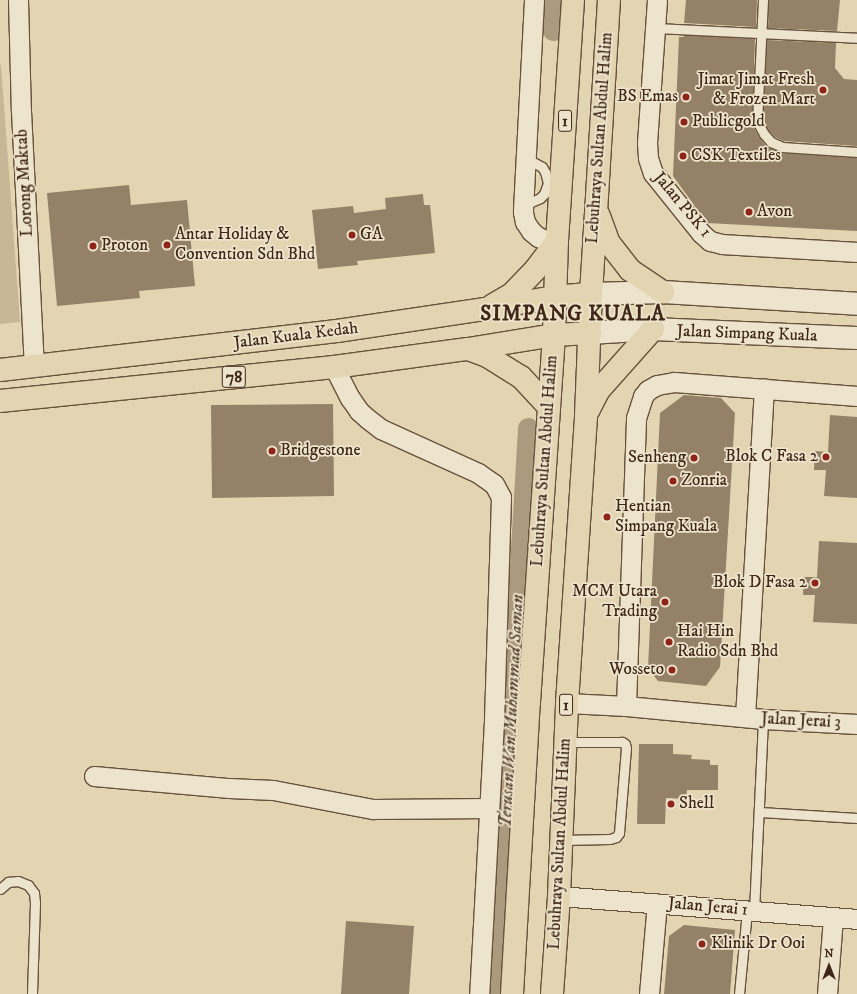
<!DOCTYPE html>
<html>
<head>
<meta charset="utf-8">
<style>
	body { margin:0 }
	#map { position:relative; width:857px; height:994px; overflow:hidden; background:#e3d5b2; font-family:"IM FELL DW Pica",serif }
	div>[style] { position:absolute }
	[style*='--x'] { left:calc(var(--x)*1px); top:calc(var(--y)*1px); width:calc(var(--w)*1px); rotate:calc(var(--a)*1deg) }
	.green>* { inset:0; background:#c7b797 }
	.canal>* { height:21px; margin:-10.5px; padding:0 10.5px; transform-origin:10.5px; border-radius:10.5px; background:#ab9a7d }
	.building>* { inset:0; background:#948167 }
	.roads { filter:drop-shadow(1px 0 #68523d) drop-shadow(-1px 0 #68523d) drop-shadow(0 1px #68523d) drop-shadow(0 -1px #68523d) }
	.service>* { height:9px; margin:-4.5px; padding:0 4.5px; transform-origin:4.5px; border-radius:4.5px; background:#ede4cd }
	.minor>* { height:19px; margin:-9.5px; padding:0 9.5px; transform-origin:9.5px; border-radius:9.5px; background:#ede4cd }
	.secondary>* { height:22px; margin:-11px; padding:0 11px; transform-origin:11px; border-radius:11px; background:#ede4cd }
	.primary>* { height:22px; margin:-11px; padding:0 11px; transform-origin:11px; border-radius:11px; background:#e3d5b2 }
	.dots>* { width:11px; height:11px; translate:-50% -50%; box-sizing:border-box; border:2px solid #ede4cd; border-radius:50% }
	span { translate:-50% -50%; white-space:nowrap; text-align:center; line-height:1.15; -webkit-text-stroke:3.5px #ede4cd; paint-order:stroke }
	.shield-label span { padding:1px 3px; background:#ede4cd; border:1px solid; border-radius:3px; -webkit-text-stroke-width:0 }
	.shield-label { font-size:16px; color:#3f2616; font-weight:700 }
	.poi-label { font-size:17px; color:#3f2616 }
	.right { translate:-100% -50%; text-align:right }
	.left { translate:0 -50%; text-align:left }
	.street-label { font-size:17px; color:#3f2616 }
	.water-label { font-size:18px; color:#5f4935; font-style:italic }
	.district-label { font-size:21px; color:#3f2616; font-weight:700; letter-spacing:1px }
	.north { position:absolute; left:809px; top:946px; width:40px; height:40px; -webkit-text-stroke:3px #ede4cd; paint-order:stroke; rotate:0deg; font-size:11px; font-weight:700; line-height:16px; text-align:center; color:#3f2616 }
	.north::after { content:''; display:block; margin:auto; width:14px; height:18px; background:#3f2616; clip-path:polygon(50% 0,100% 100%,50% 72%,0 100%) }
</style>
</head>
<body>
<div id="map">
	<div class="green">
		<div style="clip-path:polygon(0 65px,1px 65px,20px 322px,0 324px)"></div>
	</div>
	<div class="canal">
		<div style="--x:553;--y:30;--w:30;--a:-86"></div>
		<div style="--x:495;--y:994;--w:567;--a:-86.66"></div>
	</div>
	<div class="building">
		<div style="clip-path:polygon(686px 0,757px 0,756px 27px,684px 23px)"></div>
		<div style="clip-path:polygon(769px 0,840px 0,837px 31px,768px 28px)"></div>
		<div style="clip-path:polygon(684px 35px,755px 39px,752px 124px,759px 137px,766px 146px,781px 153px,857px 158px,857px 231px,707px 223px,673px 176px,679px 37px,684px 37px)"></div>
		<div style="clip-path:polygon(767px 40px,836px 43px,835px 68px,844px 79px,857px 80px,857px 146px,784px 141px,775px 137px,769px 131px,763px 120px)"></div>
		<div style="clip-path:polygon(129px 185px,131px 205px,187px 200px,195px 286px,139px 291px,140px 298px,57px 306px,47px 193px)"></div>
		<div style="clip-path:polygon(423px 194px,424px 205px,430px 205px,435px 253px,357px 261px,358px 265px,318px 269px,312px 210px,353px 206px,354px 213px,386px 209px,385px 198px)"></div>
		<div style="clip-path:polygon(684px 395px,721px 398px,735px 413px,720px 667px,706px 686px,658px 681px,648px 668px,660px 413px)"></div>
		<div style="clip-path:polygon(333px 404px,334px 496px,212px 498px,211px 405px)"></div>
		<div style="clip-path:polygon(830px 415px,857px 417px,857px 498px,824px 496px,826px 470px,814px 470px,815px 451px,828px 452px)"></div>
		<div style="clip-path:polygon(819px 541px,857px 543px,857px 624px,813px 622px,815px 595px,803px 595px,804px 577px,817px 577px)"></div>
		<div style="clip-path:polygon(639px 744px,673px 744px,673px 754px,692px 755px,691px 759px,710px 760px,710px 765px,718px 765px,718px 790px,687px 790px,686px 799px,666px 798px,665px 824px,637px 824px)"></div>
		<div style="clip-path:polygon(346px 921px,414px 926px,409px 994px,341px 994px)"></div>
		<div style="clip-path:polygon(684px 925px,735px 930px,730px 994px,664px 994px,669px 936px)"></div>
	</div>
	<div class="roads">
		<div class="service">
			<div style="--x:763;--y:0;--w:121;--a:92.8"></div>
			<div style="--x:757;--y:121;--w:15;--a:62"></div>
			<div style="--x:764;--y:134;--w:11;--a:49"></div>
			<div style="--x:771;--y:142;--w:13;--a:23"></div>
			<div style="--x:783;--y:147;--w:74;--a:3.9"></div>
			<div style="--x:655;--y:28;--w:202;--a:2.8"></div>
			<div style="--x:524;--y:203;--w:5;--a:0"></div>
			<div style="--x:529;--y:203;--w:12;--a:-24"></div>
			<div style="--x:540;--y:198;--w:6;--a:-45"></div>
			<div style="--x:544;--y:194;--w:12;--a:-70"></div>
			<div style="--x:548;--y:183;--w:11;--a:-105"></div>
			<div style="--x:545;--y:172;--w:6;--a:-121"></div>
			<div style="--x:542;--y:167;--w:13;--a:-151"></div>
			<div style="--x:531;--y:161;--w:5;--a:180"></div>
			<div style="--x:760;--y:812;--w:97;--a:3.5"></div>
			<div style="--x:561;--y:840;--w:49;--a:-1.2"></div>
			<div style="--x:610;--y:839;--w:6;--a:-18"></div>
			<div style="--x:616;--y:837;--w:5;--a:-53"></div>
			<div style="--x:619;--y:833;--w:85;--a:-85.3"></div>
			<div style="--x:626;--y:748;--w:4;--a:-104"></div>
			<div style="--x:625;--y:744;--w:4;--a:-146"></div>
			<div style="--x:622;--y:742;--w:57;--a:180"></div>
			<div style="--x:0;--y:889;--w:11;--a:-41"></div>
			<div style="--x:8;--y:882;--w:10;--a:-6"></div>
			<div style="--x:18;--y:881;--w:11;--a:22"></div>
			<div style="--x:28;--y:885;--w:10;--a:53"></div>
			<div style="--x:34;--y:893;--w:10;--a:84"></div>
			<div style="--x:35;--y:903;--w:91;--a:91.9"></div>
			<div style="--x:754;--y:911;--w:192;--a:-87.3"></div>
			<div style="--x:739;--y:994;--w:83;--a:-84.5"></div>
		</div>
		<div class="minor">
			<div style="--x:18;--y:0;--w:111;--a:88.5"></div>
			<div style="--x:21;--y:111;--w:255;--a:87.1"></div>
			<div style="--x:534;--y:0;--w:212;--a:93"></div>
			<div style="--x:523;--y:212;--w:10;--a:79"></div>
			<div style="--x:525;--y:222;--w:11;--a:56"></div>
			<div style="--x:531;--y:231;--w:9;--a:41"></div>
			<div style="--x:538;--y:237;--w:11;--a:22"></div>
			<div style="--x:548;--y:241;--w:9;--a:0"></div>
			<div style="--x:657;--y:0;--w:143;--a:94"></div>
			<div style="--x:647;--y:143;--w:15;--a:86"></div>
			<div style="--x:648;--y:158;--w:16;--a:72"></div>
			<div style="--x:653;--y:173;--w:77;--a:51.3"></div>
			<div style="--x:701;--y:233;--w:12;--a:42"></div>
			<div style="--x:710;--y:241;--w:12;--a:14"></div>
			<div style="--x:722;--y:244;--w:135;--a:3.4"></div>
			<div style="--x:334;--y:367;--w:35;--a:63"></div>
			<div style="--x:350;--y:398;--w:16;--a:55"></div>
			<div style="--x:359;--y:411;--w:12;--a:42"></div>
			<div style="--x:368;--y:419;--w:16;--a:38"></div>
			<div style="--x:381;--y:429;--w:107;--a:24.4"></div>
			<div style="--x:478;--y:473;--w:19;--a:35"></div>
			<div style="--x:494;--y:484;--w:15;--a:62"></div>
			<div style="--x:501;--y:497;--w:224;--a:91.8"></div>
			<div style="--x:494;--y:721;--w:273;--a:93.1"></div>
			<div style="--x:567;--y:703;--w:59;--a:2.9"></div>
			<div style="--x:626;--y:706;--w:138;--a:5.4"></div>
			<div style="--x:763;--y:719;--w:94;--a:3"></div>
			<div style="--x:626;--y:706;--w:288;--a:-88"></div>
			<div style="--x:636;--y:418;--w:23;--a:-72"></div>
			<div style="--x:643;--y:396;--w:8;--a:-50"></div>
			<div style="--x:648;--y:390;--w:10;--a:-29"></div>
			<div style="--x:657;--y:385;--w:17;--a:-10"></div>
			<div style="--x:674;--y:382;--w:184;--a:4.4"></div>
			<div style="--x:745;--y:717;--w:329;--a:-86.7"></div>
			<div style="--x:94;--y:776;--w:136;--a:5.1"></div>
			<div style="--x:229;--y:788;--w:44;--a:2.6"></div>
			<div style="--x:273;--y:790;--w:102;--a:10.8"></div>
			<div style="--x:373;--y:809;--w:116;--a:-0.5"></div>
			<div style="--x:559;--y:896;--w:299;--a:4.4"></div>
			<div style="--x:649;--y:994;--w:91;--a:-85"></div>
			<div style="--x:827;--y:994;--w:77;--a:-85.5"></div>
		</div>
		<div class="secondary">
			<div style="--x:591;--y:294;--w:72;--a:-1.6"></div>
			<div style="--x:663;--y:292;--w:194;--a:3.5"></div>
			<div style="--x:590;--y:333;--w:63;--a:-3.6"></div>
			<div style="--x:653;--y:329;--w:204;--a:2.5"></div>
		</div>
		<div class="primary">
			<div style="--x:599;--y:216;--w:29;--a:70"></div>
			<div style="--x:609;--y:243;--w:34;--a:52"></div>
			<div style="--x:630;--y:270;--w:40;--a:34"></div>
			<div style="--x:493;--y:305;--w:22;--a:-30"></div>
			<div style="--x:512;--y:294;--w:33;--a:-46"></div>
			<div style="--x:535;--y:270;--w:36;--a:-53"></div>
			<div style="--x:468;--y:349;--w:20;--a:20"></div>
			<div style="--x:487;--y:356;--w:40;--a:32"></div>
			<div style="--x:521;--y:377;--w:40;--a:47"></div>
			<div style="--x:0;--y:370;--w:339;--a:-6.6"></div>
			<div style="--x:337;--y:331;--w:150;--a:-8.5"></div>
			<div style="--x:485;--y:309;--w:70;--a:-9.9"></div>
			<div style="--x:554;--y:297;--w:37;--a:-5"></div>
			<div style="--x:0;--y:401;--w:336;--a:-5.8"></div>
			<div style="--x:334;--y:367;--w:135;--a:-7.7"></div>
			<div style="--x:468;--y:349;--w:87;--a:-9.2"></div>
			<div style="--x:554;--y:335;--w:36;--a:-3"></div>
			<div style="--x:588;--y:411;--w:22;--a:-63"></div>
			<div style="--x:598;--y:391;--w:83;--a:-48.4"></div>
			<div style="--x:512;--y:994;--w:292;--a:-86.7"></div>
			<div style="--x:529;--y:702;--w:368;--a:-86.1"></div>
			<div style="--x:554;--y:335;--w:94;--a:-88.2"></div>
			<div style="--x:557;--y:241;--w:242;--a:-86.2"></div>
			<div style="--x:552;--y:994;--w:98;--a:-85.9"></div>
			<div style="--x:559;--y:896;--w:193;--a:-87.6"></div>
			<div style="--x:567;--y:703;--w:288;--a:-86.2"></div>
			<div style="--x:586;--y:416;--w:122;--a:-87.7"></div>
			<div style="--x:591;--y:294;--w:295;--a:-86.5"></div>
		</div>
	</div>
	<div class="dots">
		<div style="left:823px;top:90px;background:#8f2418"></div>
		<div style="left:686px;top:97px;background:#8f2418"></div>
		<div style="left:684px;top:122px;background:#8f2418"></div>
		<div style="left:683px;top:156px;background:#8f2418"></div>
		<div style="left:749px;top:212px;background:#8f2418"></div>
		<div style="left:352px;top:235px;background:#8f2418"></div>
		<div style="left:167px;top:245px;background:#8f2418"></div>
		<div style="left:93px;top:246px;background:#8f2418"></div>
		<div style="left:272px;top:451px;background:#8f2418"></div>
		<div style="left:826px;top:457px;background:#8f2418"></div>
		<div style="left:694px;top:458px;background:#8f2418"></div>
		<div style="left:673px;top:481px;background:#8f2418"></div>
		<div style="left:607px;top:517px;background:#8f2418"></div>
		<div style="left:815px;top:583px;background:#8f2418"></div>
		<div style="left:665px;top:602px;background:#8f2418"></div>
		<div style="left:669px;top:642px;background:#8f2418"></div>
		<div style="left:672px;top:670px;background:#8f2418"></div>
		<div style="left:671px;top:804px;background:#8f2418"></div>
		<div style="left:702px;top:944px;background:#8f2418"></div>
	</div>
	<div class="shield-label">
		<span style="left:565px;top:121px">1</span>
		<span style="left:234px;top:377px">78</span>
		<span style="left:566px;top:705px">1</span>
	</div>
	<div class="poi-label">
		<span class="right" style="left:815px;top:90px">Jimat Jimat Fresh<br>&amp; Frozen Mart</span>
		<span class="right" style="left:678px;top:97px">BS Emas</span>
		<span class="left" style="left:692px;top:122px">Publicgold</span>
		<span class="left" style="left:691px;top:156px">CSK Textiles</span>
		<span class="left" style="left:757px;top:212px">Avon</span>
		<span class="left" style="left:175px;top:245px">Antar Holiday &amp;<br>Convention Sdn Bhd</span>
		<span class="left" style="left:360px;top:235px">GA</span>
		<span class="left" style="left:101px;top:246px">Proton</span>
		<span class="left" style="left:280px;top:451px">Bridgestone</span>
		<span class="right" style="left:818px;top:457px">Blok C Fasa 2</span>
		<span class="right" style="left:686px;top:458px">Senheng</span>
		<span class="left" style="left:681px;top:481px">Zonria</span>
		<span class="left" style="left:615px;top:517px">Hentian<br>Simpang Kuala</span>
		<span class="right" style="left:807px;top:583px">Blok D Fasa 2</span>
		<span class="right" style="left:657px;top:602px">MCM Utara<br>Trading</span>
		<span class="left" style="left:677px;top:642px">Hai Hin<br>Radio Sdn Bhd</span>
		<span class="right" style="left:664px;top:670px">Wosseto</span>
		<span class="left" style="left:679px;top:804px">Shell</span>
		<span class="left" style="left:711px;top:944px">Klinik Dr Ooi</span>
	</div>
	<div class="street-label">
		<span style="left:600px;top:138px;rotate:-86deg">Lebuhraya Sultan Abdul Halim</span>
		<span style="left:25px;top:183px;rotate:-93deg">Lorong Maktab</span>
		<span style="left:682px;top:205px;rotate:50deg">Jalan PSK 1</span>
		<span style="left:747px;top:334px;rotate:2deg">Jalan Simpang Kuala</span>
		<span style="left:296px;top:336px;rotate:-7deg">Jalan Kuala Kedah</span>
		<span style="left:545px;top:461px;rotate:-86deg">Lebuhraya Sultan Abdul Halim</span>
		<span style="left:801px;top:721px;rotate:3deg">Jalan Jerai 3</span>
		<span style="left:560px;top:844px;rotate:-87deg">Lebuhraya Sultan Abdul Halim</span>
		<span style="left:708px;top:907px;rotate:5deg">Jalan Jerai 1</span>
	</div>
	<div class="water-label">
		<span style="left:512px;top:711px;rotate:-87deg">Terusan Wan Muhammad Saman</span>
	</div>
	<div class="district-label">
		<span style="left:573px;top:314px">SIMPANG KUALA</span>
	</div>
	<div class="north">N</div>
</div>
</body>
</html>
